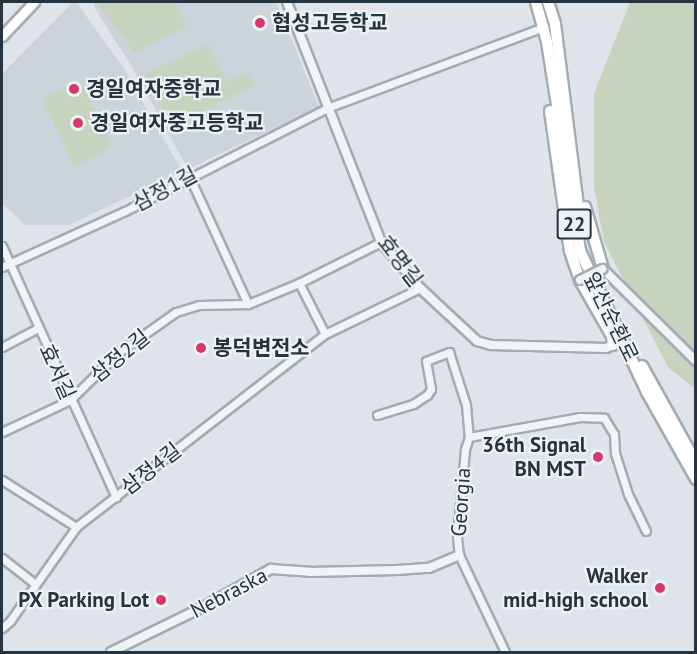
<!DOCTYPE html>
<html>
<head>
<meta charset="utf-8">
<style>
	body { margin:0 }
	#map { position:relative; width:697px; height:654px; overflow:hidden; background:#dee4e9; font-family:"PT Sans","Noto Sans KR",sans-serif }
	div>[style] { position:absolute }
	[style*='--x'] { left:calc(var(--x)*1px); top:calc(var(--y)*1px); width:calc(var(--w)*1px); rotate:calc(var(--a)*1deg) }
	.built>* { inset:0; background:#ccd3db }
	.green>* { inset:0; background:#c7d3be }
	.roads { filter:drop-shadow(2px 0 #a3acb3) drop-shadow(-2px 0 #a3acb3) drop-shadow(0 2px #a3acb3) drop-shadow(0 -2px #a3acb3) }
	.minor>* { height:7px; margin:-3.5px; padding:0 3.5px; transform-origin:3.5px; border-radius:3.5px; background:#f1f4f7 }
	.tertiary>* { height:8px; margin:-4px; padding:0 4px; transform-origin:4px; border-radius:4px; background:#f1f4f7 }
	.secondary>* { height:9px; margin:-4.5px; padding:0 4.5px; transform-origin:4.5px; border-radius:4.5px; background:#fff }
	.trunk>* { height:10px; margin:-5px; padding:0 5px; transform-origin:5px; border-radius:5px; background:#fff }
	.bridges { filter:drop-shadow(2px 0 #a3acb3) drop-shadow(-2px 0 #a3acb3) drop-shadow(0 2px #a3acb3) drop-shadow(0 -2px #a3acb3) }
	.tertiary-bridge>* { height:8px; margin:-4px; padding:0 4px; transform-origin:4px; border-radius:4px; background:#f1f4f7 }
	.dots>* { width:16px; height:16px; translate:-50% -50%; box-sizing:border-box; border:3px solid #edf2f6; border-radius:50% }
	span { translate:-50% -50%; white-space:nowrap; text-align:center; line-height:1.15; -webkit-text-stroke:4.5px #edf2f6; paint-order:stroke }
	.shield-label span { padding:2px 4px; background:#edf2f6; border:2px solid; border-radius:4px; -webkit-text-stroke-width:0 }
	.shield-label { font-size:20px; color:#263441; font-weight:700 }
	.poi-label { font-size:21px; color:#263441; font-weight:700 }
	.left { translate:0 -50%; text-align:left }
	.right { translate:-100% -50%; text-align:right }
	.street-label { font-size:21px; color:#263441 }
	.frame { position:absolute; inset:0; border:3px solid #263441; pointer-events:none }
</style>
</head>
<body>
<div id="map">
	<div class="built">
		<div style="clip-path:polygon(73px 2px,76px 2px,123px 67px,182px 171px,69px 225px,25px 225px,2px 203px,2px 74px)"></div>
		<div style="clip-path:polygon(94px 2px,276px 2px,319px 107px,188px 169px,132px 67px,94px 7px)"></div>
	</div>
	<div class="green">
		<div style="clip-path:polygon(96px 2px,175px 2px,187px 26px,135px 53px)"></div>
		<div style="clip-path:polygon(630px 2px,695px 2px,695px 389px,668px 367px,604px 242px,594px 187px,594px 94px)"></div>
		<div style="clip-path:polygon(208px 44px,227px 82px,248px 71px,255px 85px,171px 127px,145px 74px)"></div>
		<div style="clip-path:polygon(80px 81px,110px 143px,105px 151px,74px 166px,42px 99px)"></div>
	</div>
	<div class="roads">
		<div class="minor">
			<div style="--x:189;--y:176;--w:141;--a:65.3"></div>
			<div style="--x:2;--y:246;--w:276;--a:65.6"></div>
			<div style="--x:2;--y:267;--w:135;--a:-24.5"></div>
			<div style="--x:125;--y:211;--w:227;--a:-27"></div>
			<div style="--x:327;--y:108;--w:232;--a:-20.5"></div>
			<div style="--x:299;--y:283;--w:57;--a:63"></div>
			<div style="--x:2;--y:347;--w:41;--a:-27.8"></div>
			<div style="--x:377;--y:415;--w:38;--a:-17"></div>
			<div style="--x:413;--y:404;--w:17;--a:-33"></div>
			<div style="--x:427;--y:395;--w:7;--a:-56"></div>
			<div style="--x:431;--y:389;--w:28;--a:-100"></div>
			<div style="--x:426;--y:361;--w:25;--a:-21"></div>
			<div style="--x:449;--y:352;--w:56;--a:72.2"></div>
			<div style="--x:466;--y:405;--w:32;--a:85"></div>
			<div style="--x:469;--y:437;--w:13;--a:108"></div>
			<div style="--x:465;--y:449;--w:88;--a:95.2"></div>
			<div style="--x:457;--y:537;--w:18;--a:84"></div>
			<div style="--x:459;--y:555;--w:107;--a:64.6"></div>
			<div style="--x:2;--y:432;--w:75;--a:-25.2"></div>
			<div style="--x:70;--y:400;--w:67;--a:-44.4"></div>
			<div style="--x:118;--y:353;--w:71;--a:-35.3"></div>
			<div style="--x:176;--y:312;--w:24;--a:-17"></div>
			<div style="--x:199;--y:305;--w:49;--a:-1.2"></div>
			<div style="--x:248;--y:304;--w:55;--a:-22.4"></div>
			<div style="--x:299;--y:283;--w:92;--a:-26.6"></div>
			<div style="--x:469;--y:437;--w:113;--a:-10.2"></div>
			<div style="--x:580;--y:417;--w:24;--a:2"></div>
			<div style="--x:604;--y:418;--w:19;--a:58"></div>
			<div style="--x:614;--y:434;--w:19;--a:87"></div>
			<div style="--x:615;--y:453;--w:43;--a:72.4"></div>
			<div style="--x:628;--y:494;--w:41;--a:64.1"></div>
			<div style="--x:2;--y:480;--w:88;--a:32.4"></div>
			<div style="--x:2;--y:558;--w:41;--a:38"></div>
			<div style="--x:2;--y:628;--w:11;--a:-41"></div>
			<div style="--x:10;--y:621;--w:115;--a:-54.9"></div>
			<div style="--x:76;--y:527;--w:315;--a:-37.8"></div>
			<div style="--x:325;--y:334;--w:106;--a:-25.8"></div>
		</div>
		<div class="tertiary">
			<div style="--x:287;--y:2;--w:258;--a:68.6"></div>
			<div style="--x:381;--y:242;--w:60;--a:49.7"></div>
			<div style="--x:420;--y:288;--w:78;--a:42.9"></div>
			<div style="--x:477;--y:341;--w:15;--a:16"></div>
			<div style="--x:491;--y:345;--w:115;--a:1.5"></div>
			<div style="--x:606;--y:348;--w:8;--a:-23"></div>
			<div style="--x:603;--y:269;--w:131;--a:44.7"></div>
			<div style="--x:111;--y:652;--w:105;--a:-26.1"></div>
			<div style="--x:205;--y:606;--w:76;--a:-29.3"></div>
			<div style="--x:271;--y:569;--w:39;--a:4"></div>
			<div style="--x:310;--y:572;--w:87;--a:-1.3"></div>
			<div style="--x:397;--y:570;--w:32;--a:-4"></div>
			<div style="--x:429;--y:568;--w:33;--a:-23"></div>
		</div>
		<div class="secondary">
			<div style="--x:2;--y:36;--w:47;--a:-46.7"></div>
		</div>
		<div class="trunk">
			<div style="--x:536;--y:2;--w:41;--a:74.6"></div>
			<div style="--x:547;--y:42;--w:212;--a:81"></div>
			<div style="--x:580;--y:251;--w:156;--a:64.6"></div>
			<div style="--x:647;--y:392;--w:100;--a:60.6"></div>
			<div style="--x:548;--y:2;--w:23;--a:72"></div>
			<div style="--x:555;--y:24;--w:207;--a:82.8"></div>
			<div style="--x:550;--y:111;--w:141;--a:81.9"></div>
			<div style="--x:570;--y:251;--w:31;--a:71"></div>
			<div style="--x:580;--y:280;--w:64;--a:60.3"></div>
			<div style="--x:612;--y:336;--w:9;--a:84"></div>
			<div style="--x:585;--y:207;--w:65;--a:73.8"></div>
			<div style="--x:642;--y:366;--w:111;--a:60.9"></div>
		</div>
	</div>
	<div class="bridges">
		<div class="tertiary-bridge">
			<div style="--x:580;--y:280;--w:25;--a:-26"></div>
		</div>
	</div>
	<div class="dots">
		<div style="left:260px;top:23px;background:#d83869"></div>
		<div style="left:74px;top:89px;background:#d83869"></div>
		<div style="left:78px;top:123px;background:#d83869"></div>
		<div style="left:201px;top:348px;background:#d83869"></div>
		<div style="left:598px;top:457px;background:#d83869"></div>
		<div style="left:660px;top:588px;background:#d83869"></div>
		<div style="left:161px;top:600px;background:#d83869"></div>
	</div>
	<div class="shield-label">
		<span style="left:574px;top:224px">22</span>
	</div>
	<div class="poi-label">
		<span class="left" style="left:272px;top:23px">협성고등학교</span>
		<span class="left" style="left:86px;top:89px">경일여자중학교</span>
		<span class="left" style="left:90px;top:123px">경일여자중고등학교</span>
		<span class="left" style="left:213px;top:348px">봉덕변전소</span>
		<span class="right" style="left:586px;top:457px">36th Signal<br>BN MST</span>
		<span class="right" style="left:648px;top:588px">Walker<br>mid-high school</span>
		<span class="right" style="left:149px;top:600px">PX Parking Lot</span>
	</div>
	<div class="street-label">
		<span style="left:165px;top:189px;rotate:-28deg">삼정1길</span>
		<span style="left:400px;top:261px;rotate:52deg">효명길</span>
		<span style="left:611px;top:317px;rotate:64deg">앞산순환로</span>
		<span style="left:120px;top:356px;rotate:-39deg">삼정2길</span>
		<span style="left:57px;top:372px;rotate:66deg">효서길</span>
		<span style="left:151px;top:469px;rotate:-38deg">삼정4길</span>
		<span style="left:461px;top:502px;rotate:-86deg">Georgia</span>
		<span style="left:229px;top:593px;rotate:-28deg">Nebraska</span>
	</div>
	<div class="frame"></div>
</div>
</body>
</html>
